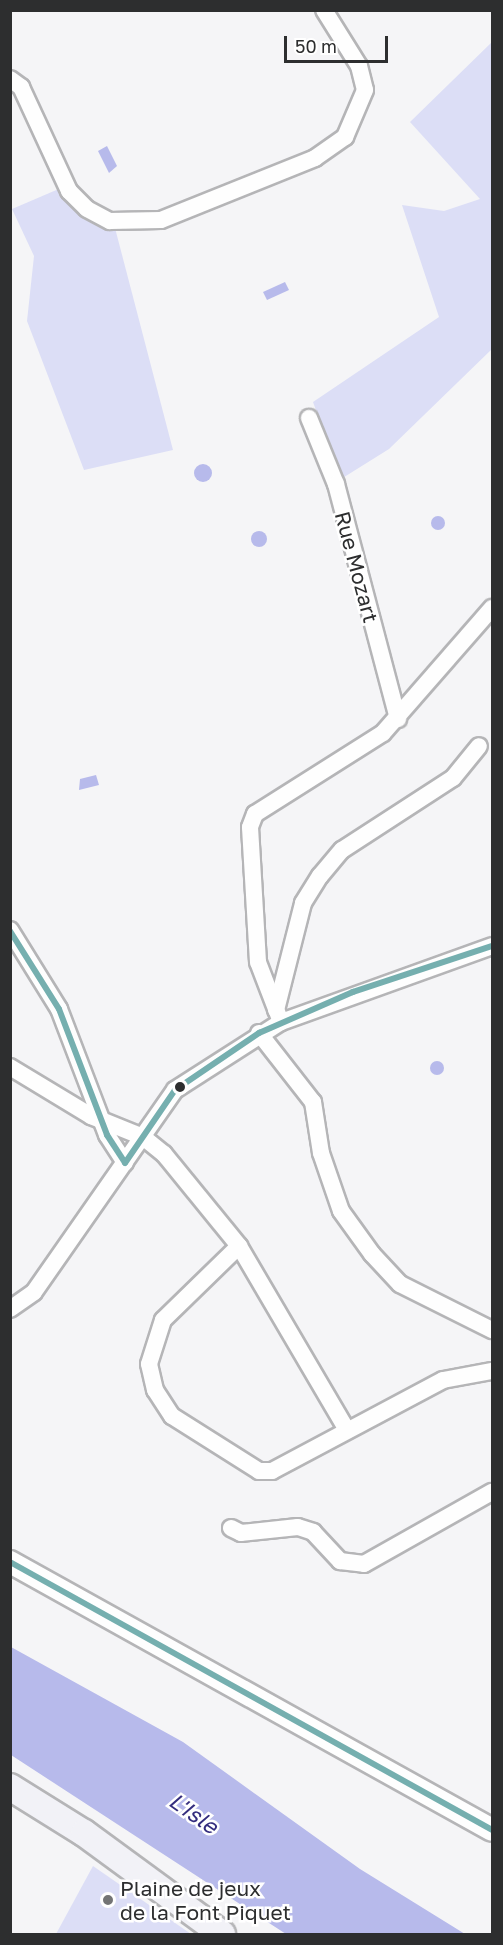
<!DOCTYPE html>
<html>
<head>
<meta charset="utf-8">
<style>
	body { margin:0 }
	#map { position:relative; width:503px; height:1945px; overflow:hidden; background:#f5f5f7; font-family:"Golos Text",sans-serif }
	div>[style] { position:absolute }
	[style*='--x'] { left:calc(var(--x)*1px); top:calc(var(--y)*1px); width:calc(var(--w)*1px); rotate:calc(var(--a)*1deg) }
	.green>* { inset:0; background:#dcdef6 }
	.water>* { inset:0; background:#b7baeb }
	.round { border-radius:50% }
	.roads { filter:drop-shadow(2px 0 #b5b5b7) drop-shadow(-2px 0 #b5b5b7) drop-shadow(0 2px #b5b5b7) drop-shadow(0 -2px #b5b5b7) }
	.minor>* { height:16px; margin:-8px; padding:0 8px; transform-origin:8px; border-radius:8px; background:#fefefe }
	.secondary>* { height:22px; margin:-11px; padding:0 11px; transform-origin:11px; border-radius:11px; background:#fefefe }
	.primary>* { height:26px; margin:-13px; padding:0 13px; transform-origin:13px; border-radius:13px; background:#f2f2f7 }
	.bus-1>* { height:6px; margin:-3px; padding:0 3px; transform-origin:3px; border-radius:3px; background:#75afaf }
	.dots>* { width:16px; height:16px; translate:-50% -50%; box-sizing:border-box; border:3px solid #fff; border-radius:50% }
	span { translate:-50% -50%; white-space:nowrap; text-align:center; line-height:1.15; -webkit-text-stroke:5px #fff; paint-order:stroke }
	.street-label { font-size:21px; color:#2d2e2f }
	.poi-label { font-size:21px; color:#2d2e2f }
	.left { translate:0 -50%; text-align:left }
	.water-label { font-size:22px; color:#342d7e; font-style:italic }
	.frame { position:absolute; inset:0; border:12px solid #2d2e2f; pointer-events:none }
	.scale { position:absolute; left:284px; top:36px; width:104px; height:27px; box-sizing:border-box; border:3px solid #2d2e2f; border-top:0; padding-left:8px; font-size:18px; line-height:21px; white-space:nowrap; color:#2d2e2f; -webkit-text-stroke:4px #fff; paint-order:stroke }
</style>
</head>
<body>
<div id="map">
	<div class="green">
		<div style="clip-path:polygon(492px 42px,492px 349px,389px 449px,341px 479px,313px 402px,439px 317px,402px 205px,444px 211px,480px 199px,410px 122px)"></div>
		<div style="clip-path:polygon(61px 188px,85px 217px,115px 228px,173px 450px,84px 470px,27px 321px,34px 256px,12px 209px)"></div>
		<div style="clip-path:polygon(93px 1866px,191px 1934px,56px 1934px)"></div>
	</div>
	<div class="water">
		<div style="clip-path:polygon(107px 146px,117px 166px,109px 173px,98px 151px)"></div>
		<div style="clip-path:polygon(285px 282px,289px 290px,267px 300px,263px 292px)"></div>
		<div class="round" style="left:194px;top:464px;width:18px;height:18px"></div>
		<div class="round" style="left:431px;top:516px;width:14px;height:14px"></div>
		<div class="round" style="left:251px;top:531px;width:16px;height:16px"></div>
		<div style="clip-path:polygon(96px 775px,99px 785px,79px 790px,80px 779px)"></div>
		<div class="round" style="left:430px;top:1061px;width:14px;height:14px"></div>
		<div style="clip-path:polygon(11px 1647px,183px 1742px,360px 1869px,465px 1934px,286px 1934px,11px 1755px)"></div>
	</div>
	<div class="roads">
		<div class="minor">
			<div style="--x:10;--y:79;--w:14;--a:36"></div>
			<div style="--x:21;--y:87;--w:115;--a:65.2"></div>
			<div style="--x:69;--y:191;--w:25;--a:45"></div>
			<div style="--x:87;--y:209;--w:26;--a:28"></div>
			<div style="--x:110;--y:221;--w:51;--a:-1.1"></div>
			<div style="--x:161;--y:220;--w:166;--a:-21.9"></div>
			<div style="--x:315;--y:158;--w:37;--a:-35"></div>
			<div style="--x:345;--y:137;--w:51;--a:-66.9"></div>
			<div style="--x:365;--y:90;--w:25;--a:-104"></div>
			<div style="--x:359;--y:66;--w:66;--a:-122"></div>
			<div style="--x:309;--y:418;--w:71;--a:67.8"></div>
			<div style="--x:336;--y:484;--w:243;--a:75.2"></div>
			<div style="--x:10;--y:930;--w:93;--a:58.2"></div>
			<div style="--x:59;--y:1009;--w:135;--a:69.1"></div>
			<div style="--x:107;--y:1135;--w:33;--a:57"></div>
			<div style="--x:276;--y:1010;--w:110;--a:-75.8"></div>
			<div style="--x:303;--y:903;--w:32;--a:-58"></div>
			<div style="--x:320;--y:876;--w:34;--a:-50"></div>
			<div style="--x:342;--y:850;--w:132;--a:-33"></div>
			<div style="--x:453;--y:778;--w:41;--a:-50.9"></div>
			<div style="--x:281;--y:1022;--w:64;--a:-111"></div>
			<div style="--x:258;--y:962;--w:135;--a:-93.4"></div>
			<div style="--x:250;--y:827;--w:14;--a:-69"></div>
			<div style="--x:255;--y:814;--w:151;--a:-32.3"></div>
			<div style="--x:383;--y:733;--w:166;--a:-48.9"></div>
			<div style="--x:259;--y:1033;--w:88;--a:52"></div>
			<div style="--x:313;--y:1102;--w:52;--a:81.1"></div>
			<div style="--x:321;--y:1153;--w:61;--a:71"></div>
			<div style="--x:341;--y:1211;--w:53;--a:54.2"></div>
			<div style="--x:372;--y:1254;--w:41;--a:47"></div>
			<div style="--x:400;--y:1284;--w:103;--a:26.6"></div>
			<div style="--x:10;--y:1067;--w:95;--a:31.2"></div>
			<div style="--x:91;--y:1116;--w:56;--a:22"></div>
			<div style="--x:143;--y:1137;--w:27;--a:39"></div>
			<div style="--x:164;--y:1154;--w:119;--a:50.8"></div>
			<div style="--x:239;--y:1246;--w:213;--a:59.6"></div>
			<div style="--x:239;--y:1246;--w:106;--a:135.8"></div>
			<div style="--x:163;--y:1320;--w:46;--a:107.7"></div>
			<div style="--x:149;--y:1364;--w:27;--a:77"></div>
			<div style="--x:155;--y:1390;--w:31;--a:57"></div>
			<div style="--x:172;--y:1416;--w:103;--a:32.3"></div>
			<div style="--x:259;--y:1471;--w:13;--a:0"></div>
			<div style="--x:272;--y:1471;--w:194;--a:-28"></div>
			<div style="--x:443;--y:1380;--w:50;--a:-10.4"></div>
			<div style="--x:10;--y:1309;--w:29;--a:-35"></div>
			<div style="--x:34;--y:1292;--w:246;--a:-55.1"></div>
			<div style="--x:175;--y:1090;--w:126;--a:-32.7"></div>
			<div style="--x:281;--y:1022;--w:224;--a:-19.8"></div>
			<div style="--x:231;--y:1528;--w:11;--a:27"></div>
			<div style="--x:241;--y:1533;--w:57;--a:-6"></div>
			<div style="--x:298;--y:1527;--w:16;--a:18"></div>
			<div style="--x:313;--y:1532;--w:40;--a:47"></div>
			<div style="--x:340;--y:1561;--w:24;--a:7"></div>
			<div style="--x:364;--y:1564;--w:147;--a:-29.4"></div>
		</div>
		<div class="secondary">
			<div style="--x:10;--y:1562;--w:551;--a:29.07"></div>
		</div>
		<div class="primary">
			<div style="--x:10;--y:1787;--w:87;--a:31.9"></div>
			<div style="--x:84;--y:1833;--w:171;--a:36.2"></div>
		</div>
	</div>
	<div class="bus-1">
		<div style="--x:10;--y:931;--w:92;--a:57.9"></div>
		<div style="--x:59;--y:1009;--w:135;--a:69.1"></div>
		<div style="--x:107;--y:1135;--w:33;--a:57"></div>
		<div style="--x:125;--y:1163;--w:88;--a:-55.6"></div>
		<div style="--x:175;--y:1090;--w:102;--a:-34.2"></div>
		<div style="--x:259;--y:1033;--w:103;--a:-23.6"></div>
		<div style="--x:353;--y:992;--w:146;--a:-18.3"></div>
		<div style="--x:10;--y:1562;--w:551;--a:29.07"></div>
	</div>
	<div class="dots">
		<div style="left:180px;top:1087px;background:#2d2e2f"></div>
		<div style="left:108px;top:1900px;background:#737475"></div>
	</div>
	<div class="street-label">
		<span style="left:357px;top:567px;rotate:75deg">Rue Mozart</span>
	</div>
	<div class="poi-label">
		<span class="left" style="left:120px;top:1900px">Plaine de jeux<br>de la Font Piquet</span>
	</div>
	<div class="water-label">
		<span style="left:194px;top:1813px;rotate:35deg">L'Isle</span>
	</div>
	<div class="frame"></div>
	<div class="scale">50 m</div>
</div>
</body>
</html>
